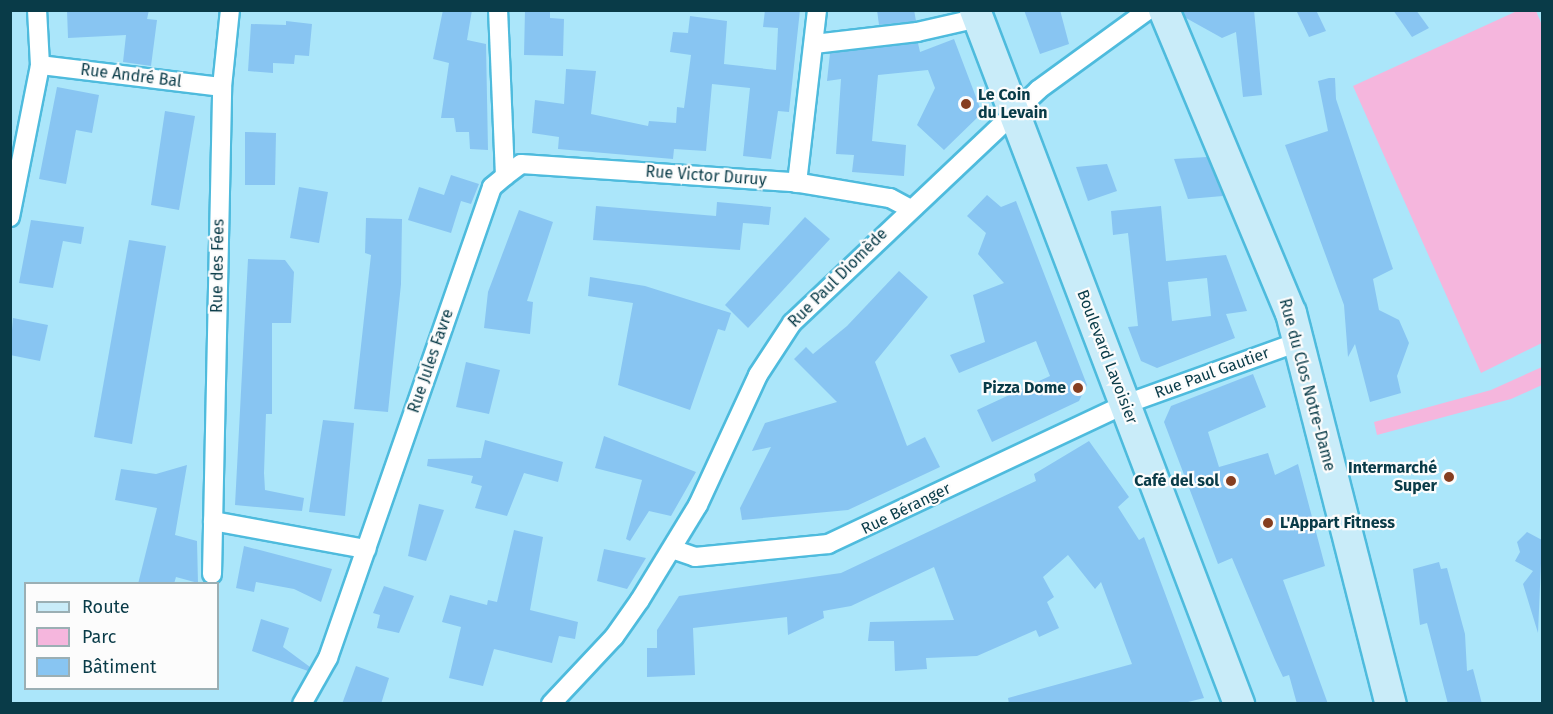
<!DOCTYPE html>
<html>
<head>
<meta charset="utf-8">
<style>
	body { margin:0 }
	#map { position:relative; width:1553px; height:714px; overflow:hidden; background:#abe6fa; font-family:"Fira Sans",sans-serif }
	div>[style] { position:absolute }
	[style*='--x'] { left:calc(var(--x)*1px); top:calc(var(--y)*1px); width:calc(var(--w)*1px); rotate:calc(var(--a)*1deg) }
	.green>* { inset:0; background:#f5b6dd }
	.building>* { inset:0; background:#88c5f2 }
	.roads { filter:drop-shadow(2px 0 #4ebbdd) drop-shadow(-2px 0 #4ebbdd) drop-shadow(0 2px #4ebbdd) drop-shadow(0 -2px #4ebbdd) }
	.street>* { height:18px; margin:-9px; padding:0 9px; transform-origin:9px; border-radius:9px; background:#fff }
	.primary>* { height:30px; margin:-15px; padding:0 15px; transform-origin:15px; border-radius:15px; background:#c9ecf9 }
	.dots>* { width:16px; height:16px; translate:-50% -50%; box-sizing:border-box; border:3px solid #fcfcfc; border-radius:50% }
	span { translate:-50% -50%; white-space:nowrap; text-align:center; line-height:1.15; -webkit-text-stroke:4.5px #fcfcfc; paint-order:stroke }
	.street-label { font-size:16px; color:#093b48 }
	.poi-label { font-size:16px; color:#093b48; font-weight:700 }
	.left { translate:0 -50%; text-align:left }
	.right { translate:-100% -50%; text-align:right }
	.frame { position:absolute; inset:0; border:12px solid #093b48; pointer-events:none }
	.legend { position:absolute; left:24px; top:582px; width:195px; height:108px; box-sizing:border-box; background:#fcfcfc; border:2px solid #9bafb4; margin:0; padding:8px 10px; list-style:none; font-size:18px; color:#093b48 }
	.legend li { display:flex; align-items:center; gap:12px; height:30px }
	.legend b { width:30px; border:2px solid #9bafb4 }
</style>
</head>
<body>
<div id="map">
	<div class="green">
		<div style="clip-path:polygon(1517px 11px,1536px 11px,1542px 25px,1542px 343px,1481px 373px,1353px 86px)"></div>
		<div style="clip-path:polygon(1542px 367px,1542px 385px,1511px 399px,1377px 435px,1374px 422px,1491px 390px)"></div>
	</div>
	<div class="building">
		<div style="clip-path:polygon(67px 10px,149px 10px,147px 19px,157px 20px,151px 66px,123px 62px,126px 35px,68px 38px)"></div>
		<div style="clip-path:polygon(443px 10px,472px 10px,467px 40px,486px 44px,488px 150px,470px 149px,469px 132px,456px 132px,454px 118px,441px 118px,449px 63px,433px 59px)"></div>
		<div style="clip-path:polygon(525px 10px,550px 10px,550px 18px,564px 19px,563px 56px,524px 55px)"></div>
		<div style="clip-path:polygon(765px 10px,800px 10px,789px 112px,778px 111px,771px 159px,743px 156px,750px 88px,712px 84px,706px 151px,674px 149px,673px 159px,558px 149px,559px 137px,532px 133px,535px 100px,564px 104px,566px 69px,596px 71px,591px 114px,648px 126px,649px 121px,676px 123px,677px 107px,684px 108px,691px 55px,670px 52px,673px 32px,688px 33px,690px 16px,727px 21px,724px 64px,776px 70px,778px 28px,763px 27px)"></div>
		<div style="clip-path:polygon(877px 10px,914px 10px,916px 21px,879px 25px)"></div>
		<div style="clip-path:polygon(1024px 10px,1060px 10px,1069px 44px,1040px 54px)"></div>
		<div style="clip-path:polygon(1183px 10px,1254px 10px,1262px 95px,1243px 97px,1236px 32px,1222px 38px,1186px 18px)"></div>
		<div style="clip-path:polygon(1296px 10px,1316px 10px,1326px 31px,1309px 37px)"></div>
		<div style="clip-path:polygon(1393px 10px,1416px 10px,1429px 28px,1412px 37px)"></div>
		<div style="clip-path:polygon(286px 21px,312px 24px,309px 56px,295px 55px,294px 64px,273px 63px,273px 73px,248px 71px,251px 24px,286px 25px)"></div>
		<div style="clip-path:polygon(954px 39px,982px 113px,944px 150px,917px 125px,935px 88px,928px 70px,878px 75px,872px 141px,906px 145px,904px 176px,852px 172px,854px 155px,836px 154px,841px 79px,827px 81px,830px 53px,918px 43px,920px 52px)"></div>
		<div style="clip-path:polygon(1329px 78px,1335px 78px,1336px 99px,1393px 269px,1373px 279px,1379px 310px,1399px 320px,1409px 343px,1397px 376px,1401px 393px,1370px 402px,1355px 344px,1348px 357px,1344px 305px,1285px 145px,1328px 131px,1318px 81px)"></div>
		<div style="clip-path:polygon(57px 87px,99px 95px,92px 133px,76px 130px,66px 184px,39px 179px)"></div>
		<div style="clip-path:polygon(165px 111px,195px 116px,179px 210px,151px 205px)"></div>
		<div style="clip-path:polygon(245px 132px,276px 133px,275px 185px,245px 185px)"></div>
		<div style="clip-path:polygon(1207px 157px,1223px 196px,1188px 199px,1174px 159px)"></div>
		<div style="clip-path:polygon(1107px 164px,1117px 191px,1088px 201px,1076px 167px)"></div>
		<div style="clip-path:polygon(451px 175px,479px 184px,471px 204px,461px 201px,451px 233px,408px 220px,419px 187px,444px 195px)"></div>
		<div style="clip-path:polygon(299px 187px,328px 192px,319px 243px,290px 238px)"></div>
		<div style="clip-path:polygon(987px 195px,1001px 207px,1016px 201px,1087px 385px,1079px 401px,992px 442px,977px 410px,1050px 376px,1036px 341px,959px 373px,950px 355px,985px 342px,973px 295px,1004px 283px,978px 254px,986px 233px,967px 216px)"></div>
		<div style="clip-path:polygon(717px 202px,771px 207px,769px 225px,743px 223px,740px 250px,593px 240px,596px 206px,716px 216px)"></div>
		<div style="clip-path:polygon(evenodd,1161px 206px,1166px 261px,1226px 255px,1247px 311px,1226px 314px,1235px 338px,1157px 368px,1141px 361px,1128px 327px,1138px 326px,1128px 233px,1113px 235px,1111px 211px,1161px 206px,1207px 278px,1211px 316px,1172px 321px,1168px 282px,1207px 278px)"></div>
		<div style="clip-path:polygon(519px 210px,553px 222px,527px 301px,533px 302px,530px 334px,484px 328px,488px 292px)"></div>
		<div style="clip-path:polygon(805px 217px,830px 239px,748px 328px,725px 305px)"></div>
		<div style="clip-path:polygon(366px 218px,402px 219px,401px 284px,388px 412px,354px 409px,371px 255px,365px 253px)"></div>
		<div style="clip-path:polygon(31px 220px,84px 227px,81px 244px,63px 241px,53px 288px,19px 283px)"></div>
		<div style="clip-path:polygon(129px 240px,166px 246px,132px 444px,94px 437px)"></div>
		<div style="clip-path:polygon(248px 259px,285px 260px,294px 272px,291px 323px,272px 323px,272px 414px,266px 414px,264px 473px,265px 490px,304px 498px,302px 511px,235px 505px)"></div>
		<div style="clip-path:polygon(899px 271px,928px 297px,875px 362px,907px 446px,925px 437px,940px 467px,848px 510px,742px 520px,740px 508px,771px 447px,752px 451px,765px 423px,837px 402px,794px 359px,806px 347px,813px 354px,847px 326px)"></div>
		<div style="clip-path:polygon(590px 277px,645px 286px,731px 313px,725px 331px,718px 329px,690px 410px,618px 385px,633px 303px,588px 296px)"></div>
		<div style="clip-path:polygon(13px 318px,48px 325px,40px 361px,10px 355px)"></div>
		<div style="clip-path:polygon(466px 362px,500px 370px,489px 414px,456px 407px)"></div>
		<div style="clip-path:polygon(1253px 374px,1266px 407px,1208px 432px,1219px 467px,1268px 453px,1275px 475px,1298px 464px,1325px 566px,1283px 580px,1328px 704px,1297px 704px,1289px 675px,1283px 677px,1275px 660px,1232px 558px,1218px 564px,1164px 422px,1171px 406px)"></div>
		<div style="clip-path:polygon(323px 420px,354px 423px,345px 516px,309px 512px)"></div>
		<div style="clip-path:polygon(604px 436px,696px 472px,671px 516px,649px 511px,630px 541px,626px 539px,642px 480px,595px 468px)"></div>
		<div style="clip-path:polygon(485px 440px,563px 462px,558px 482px,524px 473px,507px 516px,475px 508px,482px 486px,471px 483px,473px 476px,427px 466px,428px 459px,481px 458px)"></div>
		<div style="clip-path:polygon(1089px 441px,1129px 497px,1118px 507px,1139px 540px,1144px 537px,1204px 698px,1180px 704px,1009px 704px,1008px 698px,1132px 664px,1101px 582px,1095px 589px,1068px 555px,1043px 577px,1054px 597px,1047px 602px,1059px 628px,1039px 637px,1036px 630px,977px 656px,926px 658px,927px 669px,895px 671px,894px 641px,868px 641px,870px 622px,954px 620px,934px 567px,851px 606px,823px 611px,824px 618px,788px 635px,787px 617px,693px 628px,695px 675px,647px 677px,647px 648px,657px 648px,657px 630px,679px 596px,841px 573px,1036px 481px,1034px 474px)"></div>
		<div style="clip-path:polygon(187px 465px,175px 535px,197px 541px,198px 583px,176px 577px,174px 584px,138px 584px,157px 508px,115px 500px,121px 469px,156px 474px)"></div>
		<div style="clip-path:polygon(419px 504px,444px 510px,426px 561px,408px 556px)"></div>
		<div style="clip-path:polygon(514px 530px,543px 537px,530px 610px,578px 622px,575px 639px,559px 636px,552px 663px,494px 649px,483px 686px,449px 678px,461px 627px,442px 622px,450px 595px,487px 605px,488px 600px,497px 602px)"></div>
		<div style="clip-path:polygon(1527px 532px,1542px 540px,1538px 633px,1523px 584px,1533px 571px,1515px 561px,1520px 552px,1517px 542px)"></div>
		<div style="clip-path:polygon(244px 546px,332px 569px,321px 602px,294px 589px,256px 582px,254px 592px,236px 588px)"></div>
		<div style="clip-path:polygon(604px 549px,646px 558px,627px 589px,597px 581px)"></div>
		<div style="clip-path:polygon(1439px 562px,1441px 569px,1447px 568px,1465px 634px,1467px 671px,1473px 669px,1482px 704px,1448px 704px,1427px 623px,1420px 625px,1413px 569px)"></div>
		<div style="clip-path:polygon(384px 586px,414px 596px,399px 633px,377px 628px,380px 615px,373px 613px)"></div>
		<div style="clip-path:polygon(261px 619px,289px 628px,283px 647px,310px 667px,308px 671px,252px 651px)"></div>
		<div style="clip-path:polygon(356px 666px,389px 678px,381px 704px,342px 704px)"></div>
	</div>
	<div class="roads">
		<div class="street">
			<div style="--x:814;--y:44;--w:104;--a:-6.6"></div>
			<div style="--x:917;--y:32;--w:63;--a:-12.9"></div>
			<div style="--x:40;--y:65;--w:183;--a:6.9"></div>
			<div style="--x:505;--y:176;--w:20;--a:-37"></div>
			<div style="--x:521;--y:164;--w:274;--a:3.8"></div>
			<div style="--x:794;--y:182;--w:97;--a:9.5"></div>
			<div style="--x:890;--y:198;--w:21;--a:28"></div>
			<div style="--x:797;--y:183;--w:174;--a:-83.4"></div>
			<div style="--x:10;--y:217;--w:155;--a:-78.8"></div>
			<div style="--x:40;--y:65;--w:55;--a:-93.1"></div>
			<div style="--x:213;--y:521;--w:156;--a:10.4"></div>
			<div style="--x:672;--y:549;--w:24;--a:19"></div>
			<div style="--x:695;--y:557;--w:134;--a:-5.6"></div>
			<div style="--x:828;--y:544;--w:329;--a:-25.2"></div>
			<div style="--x:1126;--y:404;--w:183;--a:-19.8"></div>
			<div style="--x:212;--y:574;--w:487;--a:-88.8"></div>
			<div style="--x:222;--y:87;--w:77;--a:-84.1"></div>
			<div style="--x:302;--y:704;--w:53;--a:-60.5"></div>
			<div style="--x:328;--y:658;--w:499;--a:-70.8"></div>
			<div style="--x:492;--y:187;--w:17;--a:-40"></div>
			<div style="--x:505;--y:176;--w:166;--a:-92.4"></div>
			<div style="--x:551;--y:704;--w:92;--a:-46.8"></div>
			<div style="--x:614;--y:637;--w:45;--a:-54.9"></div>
			<div style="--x:640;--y:600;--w:111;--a:-58.6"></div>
			<div style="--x:698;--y:505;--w:143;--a:-65.2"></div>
			<div style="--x:758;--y:375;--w:62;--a:-56.8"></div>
			<div style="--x:792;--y:323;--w:339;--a:-43.4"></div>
			<div style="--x:1038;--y:90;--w:136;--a:-36"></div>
		</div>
		<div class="primary">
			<div style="--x:975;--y:10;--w:743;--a:69.17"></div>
			<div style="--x:1164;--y:10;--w:329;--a:67.3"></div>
			<div style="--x:1291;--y:313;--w:404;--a:75.7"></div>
		</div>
	</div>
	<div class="dots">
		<div style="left:966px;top:104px;background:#863e20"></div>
		<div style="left:1078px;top:388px;background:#863e20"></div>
		<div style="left:1449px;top:477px;background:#863e20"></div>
		<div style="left:1231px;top:481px;background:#863e20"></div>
		<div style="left:1268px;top:523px;background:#863e20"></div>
	</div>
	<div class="street-label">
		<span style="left:131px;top:76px;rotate:7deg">Rue André Bal</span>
		<span style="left:706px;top:176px;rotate:4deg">Rue Victor Duruy</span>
		<span style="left:218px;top:266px;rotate:-89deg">Rue des Fées</span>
		<span style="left:838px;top:278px;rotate:-45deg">Rue Paul Diomède</span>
		<span style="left:1107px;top:357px;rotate:69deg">Boulevard Lavoisier</span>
		<span style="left:431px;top:361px;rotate:-71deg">Rue Jules Favre</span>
		<span style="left:1212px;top:373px;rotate:-20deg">Rue Paul Gautier</span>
		<span style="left:1307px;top:385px;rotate:75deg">Rue du Clos Notre-Dame</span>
		<span style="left:906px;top:509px;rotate:-26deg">Rue Béranger</span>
	</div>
	<div class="poi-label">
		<span class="left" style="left:978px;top:104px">Le Coin<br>du Levain</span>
		<span class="right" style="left:1066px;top:388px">Pizza Dome</span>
		<span class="right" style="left:1437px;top:477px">Intermarché<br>Super</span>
		<span class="right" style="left:1219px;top:481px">Café del sol</span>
		<span class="left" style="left:1280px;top:523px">L'Appart Fitness</span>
	</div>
	<div class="frame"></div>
	<ul class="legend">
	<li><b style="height:8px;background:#c9ecf9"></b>Route</li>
	<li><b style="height:16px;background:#f5b6dd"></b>Parc</li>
	<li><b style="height:16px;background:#88c5f2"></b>Bâtiment</li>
	</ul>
</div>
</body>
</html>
